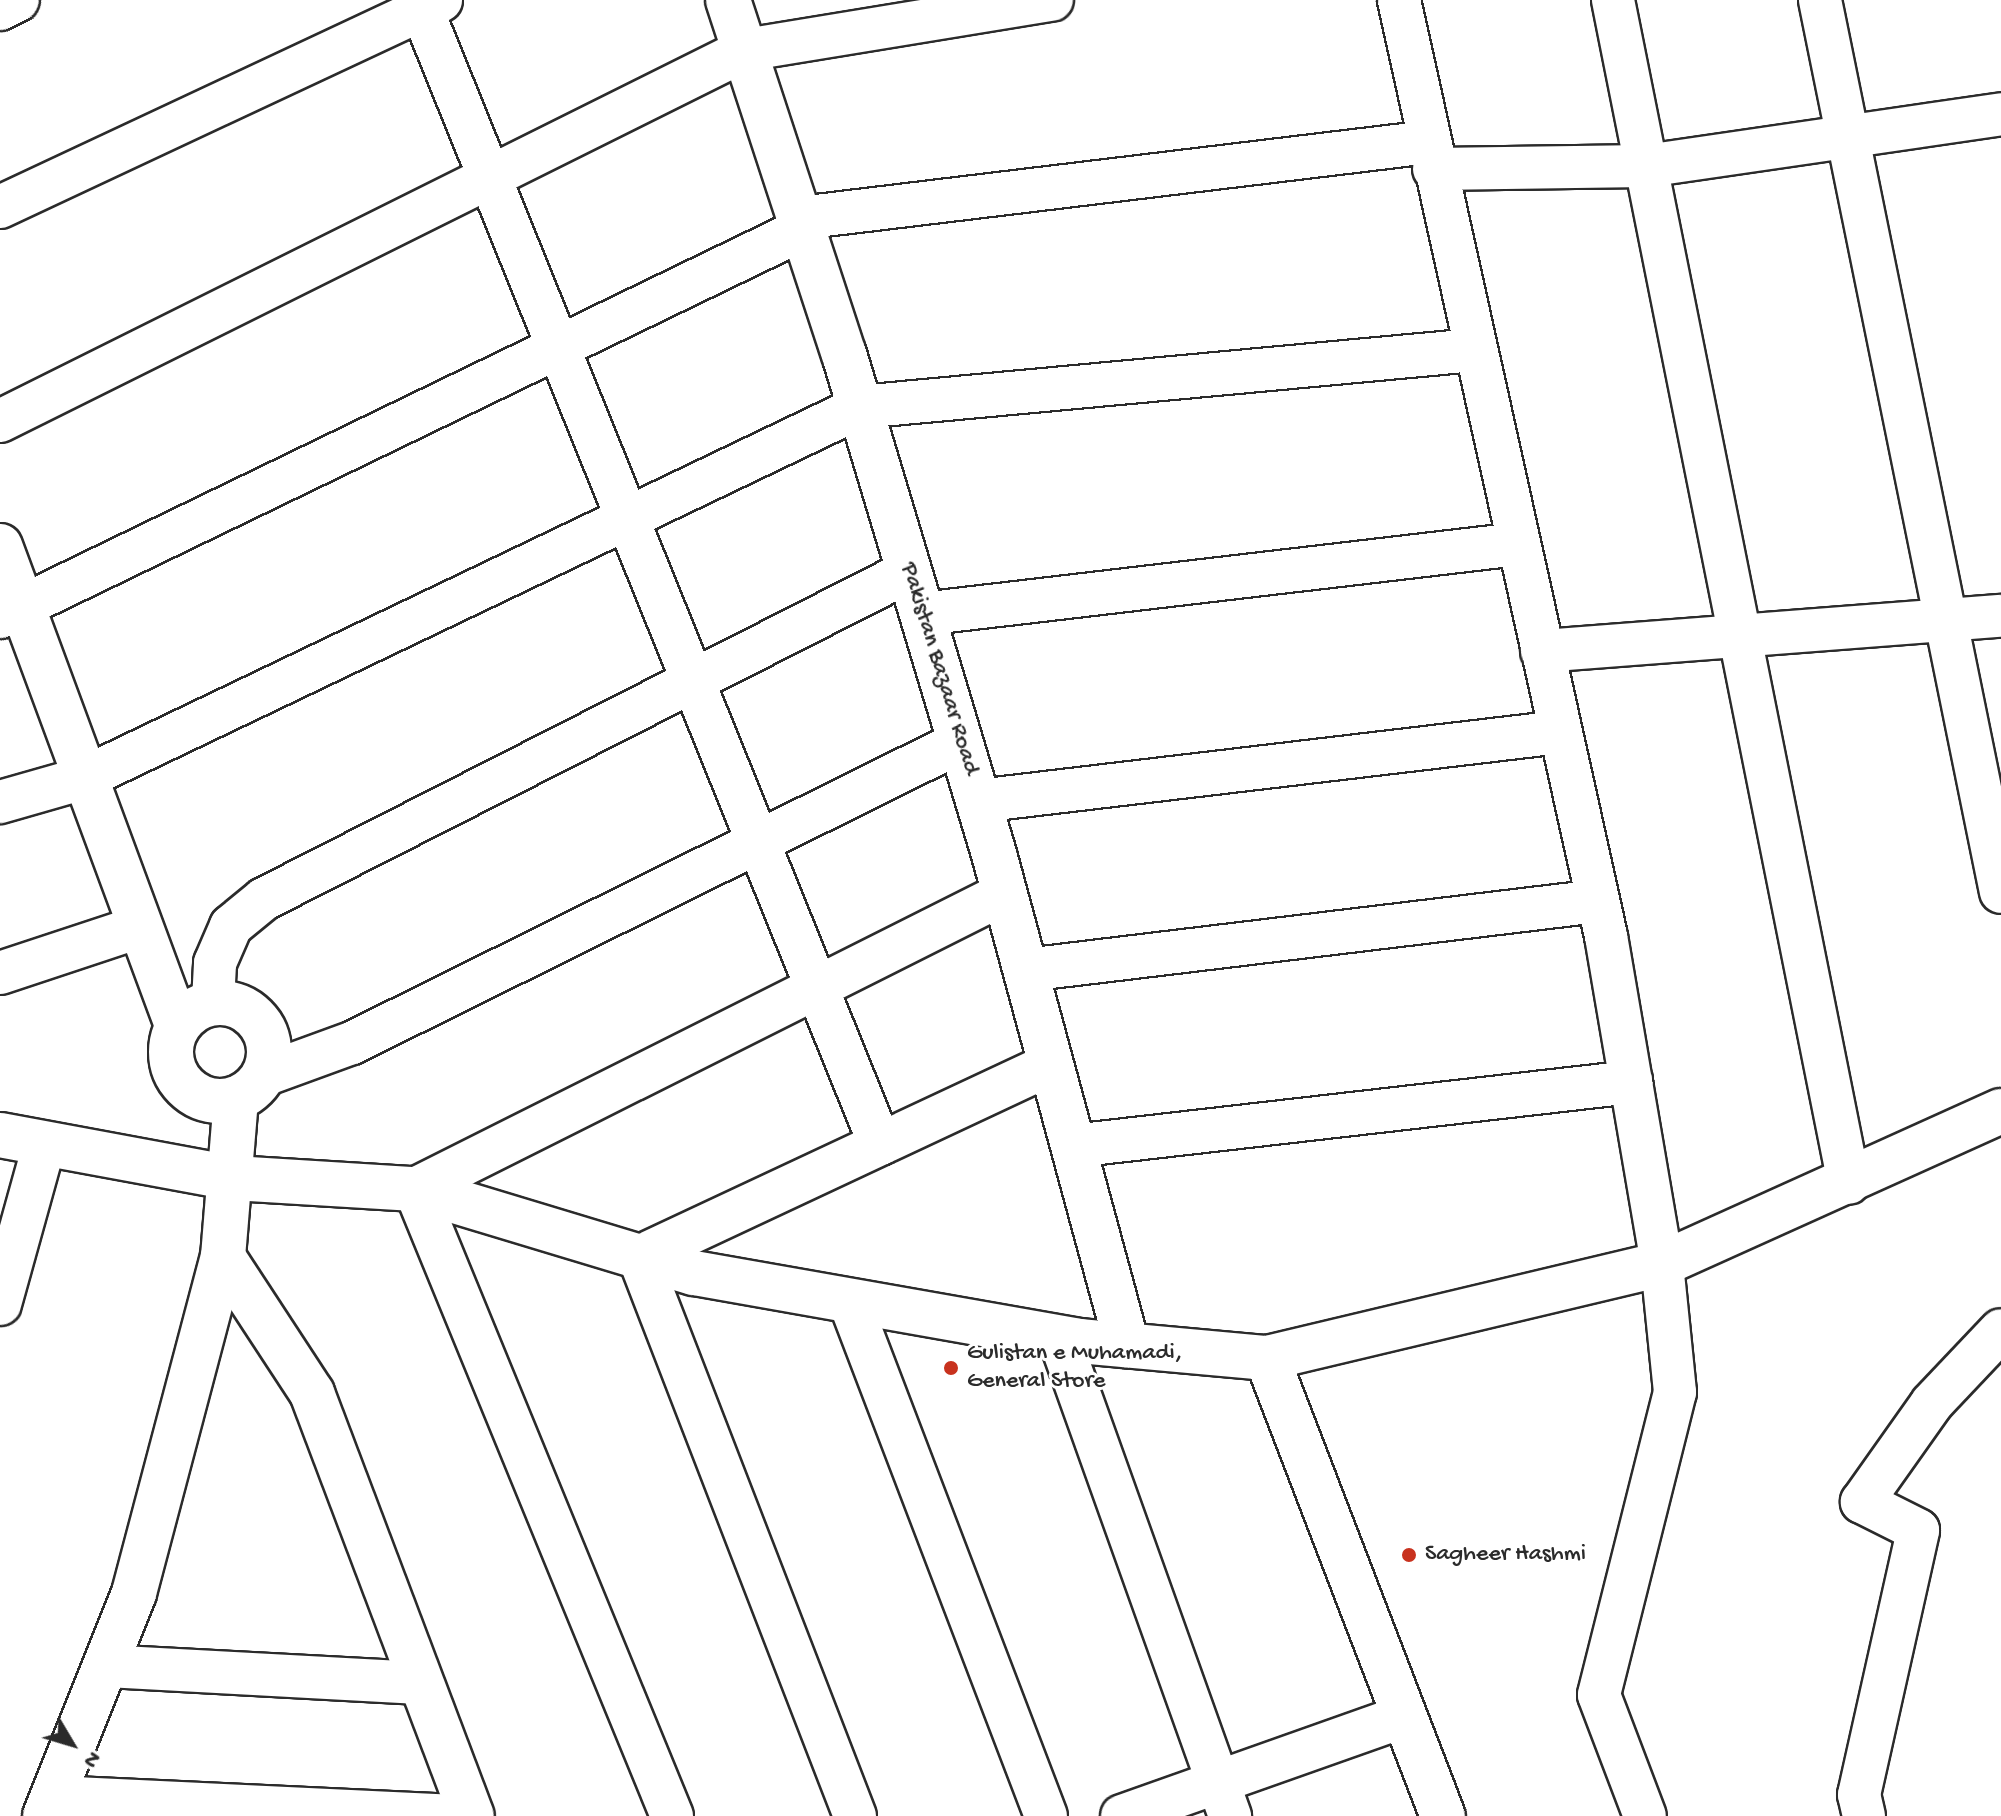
<!DOCTYPE html>
<html>
<head>
<meta charset="utf-8">
<style>
	body { margin:0 }
	#map { position:relative; width:2001px; height:1816px; overflow:hidden; background:#fff; font-family:"Gochi Hand",sans-serif }
	div>[style] { position:absolute }
	[style*='--x'] { left:calc(var(--x)*1px); top:calc(var(--y)*1px); width:calc(var(--w)*1px); rotate:calc(var(--a)*1deg) }
	.roads { filter:drop-shadow(2px 0 #2b2b2b) drop-shadow(-2px 0 #2b2b2b) drop-shadow(0 2px #2b2b2b) drop-shadow(0 -2px #2b2b2b) }
	.minor>* { height:42px; margin:-21px; padding:0 21px; transform-origin:21px; border-radius:21px; background:#fff }
	.tertiary>* { height:44px; margin:-22px; padding:0 22px; transform-origin:22px; border-radius:22px; background:#fff }
	.tertiary>.ring { margin:-22px; padding:0; box-sizing:content-box; background:none; border:44px solid #fff; border-radius:50% }
	.dots>* { width:22px; height:22px; translate:-50% -50%; box-sizing:border-box; border:4px solid #fff; border-radius:50% }
	span { translate:-50% -50%; white-space:nowrap; text-align:center; line-height:1.15; -webkit-text-stroke:6px #fff; paint-order:stroke }
	.street-label { font-size:24px; color:#2b2b2b }
	.poi-label { font-size:24px; color:#2b2b2b }
	.left { translate:0 -50%; text-align:left }
	.north { position:absolute; left:32px; top:1704px; width:80px; height:80px; -webkit-text-stroke:6px #fff; paint-order:stroke; rotate:128deg; font-size:22px; font-weight:700; line-height:32px; text-align:center; color:#2b2b2b }
	.north::after { content:''; display:block; margin:auto; width:28px; height:36px; background:#2b2b2b; clip-path:polygon(50% 0,100% 100%,50% 72%,0 100%) }
</style>
</head>
<body>
<div id="map">
	<div class="roads">
		<div class="minor">
			<div style="--x:1399;--y:0;--w:959;--a:77.53"></div>
			<div style="--x:1606;--y:936;--w:333;--a:80.3"></div>
			<div style="--x:1662;--y:1264;--w:129;--a:84.2"></div>
			<div style="--x:1675;--y:1392;--w:312;--a:104.1"></div>
			<div style="--x:1599;--y:1695;--w:129;--a:69.2"></div>
			<div style="--x:1613;--y:0;--w:1206;--a:78.72"></div>
			<div style="--x:1820;--y:0;--w:910;--a:78.53"></div>
			<div style="--x:0;--y:9;--w:20;--a:-27"></div>
			<div style="--x:422;--y:10;--w:1223;--a:68.01"></div>
			<div style="--x:1434;--y:169;--w:212;--a:-0.8"></div>
			<div style="--x:1646;--y:166;--w:359;--a:-8.3"></div>
			<div style="--x:0;--y:207;--w:487;--a:-25.1"></div>
			<div style="--x:800;--y:218;--w:634;--a:-6.89"></div>
			<div style="--x:0;--y:421;--w:832;--a:-26.47"></div>
			<div style="--x:745;--y:50;--w:311;--a:-9.3"></div>
			<div style="--x:922;--y:614;--w:600;--a:-6.7"></div>
			<div style="--x:0;--y:617;--w:892;--a:-25.79"></div>
			<div style="--x:1542;--y:651;--w:460;--a:-4.4"></div>
			<div style="--x:978;--y:801;--w:586;--a:-6.76"></div>
			<div style="--x:0;--y:802;--w:87;--a:-15.9"></div>
			<div style="--x:84;--y:778;--w:860;--a:-25.55"></div>
			<div style="--x:860;--y:407;--w:618;--a:-5.3"></div>
			<div style="--x:1026;--y:970;--w:576;--a:-6.88"></div>
			<div style="--x:0;--y:973;--w:146;--a:-18.3"></div>
			<div style="--x:213;--y:1002;--w:39;--a:-87"></div>
			<div style="--x:215;--y:963;--w:40;--a:-66.6"></div>
			<div style="--x:231;--y:926;--w:43;--a:-39.3"></div>
			<div style="--x:264;--y:899;--w:724;--a:-26.95"></div>
			<div style="--x:264;--y:1075;--w:94;--a:-20"></div>
			<div style="--x:352;--y:1043;--w:678;--a:-26.34"></div>
			<div style="--x:1073;--y:1146;--w:562;--a:-6.54"></div>
			<div style="--x:849;--y:1300;--w:552;--a:69.1"></div>
			<div style="--x:0;--y:1304;--w:165;--a:-74.5"></div>
			<div style="--x:1059;--y:1337;--w:509;--a:70.35"></div>
			<div style="--x:105;--y:1666;--w:317;--a:3.1"></div>
			<div style="--x:53;--y:1797;--w:409;--a:2.7"></div>
			<div style="--x:672;--y:1816;--w:678;--a:-112.29"></div>
			<div style="--x:415;--y:1189;--w:660;--a:-26.64"></div>
			<div style="--x:855;--y:1816;--w:599;--a:-111.13"></div>
			<div style="--x:639;--y:1257;--w:455;--a:-25.1"></div>
			<div style="--x:1122;--y:1816;--w:300;--a:-19.5"></div>
			<div style="--x:1864;--y:1816;--w:22;--a:-103"></div>
			<div style="--x:1859;--y:1795;--w:271;--a:-77.4"></div>
			<div style="--x:1918;--y:1530;--w:63;--a:-153.4"></div>
			<div style="--x:1862;--y:1502;--w:121;--a:-54.7"></div>
			<div style="--x:1932;--y:1403;--w:100;--a:-46.6"></div>
		</div>
		<div class="tertiary">
			<div style="--x:728;--y:0;--w:373;--a:71.9"></div>
			<div style="--x:844;--y:354;--w:522;--a:73.3"></div>
			<div style="--x:994;--y:854;--w:509;--a:74.84"></div>
			<div style="--x:0;--y:546;--w:511;--a:69.72"></div>
			<div class="ring" style="left:171px;top:1003px;width:54px;height:54px"></div>
			<div style="--x:0;--y:1135;--w:237;--a:10.5"></div>
			<div style="--x:233;--y:1178;--w:182;--a:3.5"></div>
			<div style="--x:415;--y:1189;--w:291;--a:16.8"></div>
			<div style="--x:694;--y:1273;--w:391;--a:10"></div>
			<div style="--x:1079;--y:1341;--w:189;--a:5.2"></div>
			<div style="--x:1267;--y:1358;--w:406;--a:-13.4"></div>
			<div style="--x:1662;--y:1264;--w:372;--a:-24.3"></div>
			<div style="--x:223;--y:1257;--w:163;--a:56.8"></div>
			<div style="--x:312;--y:1393;--w:452;--a:69.3"></div>
			<div style="--x:1267;--y:1358;--w:491;--a:69"></div>
			<div style="--x:45;--y:1816;--w:240;--a:-68.2"></div>
			<div style="--x:134;--y:1593;--w:348;--a:-75.2"></div>
			<div style="--x:223;--y:1257;--w:159;--a:-85.3"></div>
		</div>
	</div>
	<div class="dots">
		<div style="left:951px;top:1368px;background:#c8321e"></div>
		<div style="left:1409px;top:1555px;background:#c8321e"></div>
	</div>
	<div class="street-label">
		<span style="left:939px;top:669px;rotate:73deg">Pakistan Bazaar Road</span>
	</div>
	<div class="poi-label">
		<span class="left" style="left:967px;top:1368px">Gulistan e Muhamadi,<br>General Store</span>
		<span class="left" style="left:1425px;top:1555px">Sagheer Hashmi</span>
	</div>
	<div class="north">N</div>
</div>
</body>
</html>
